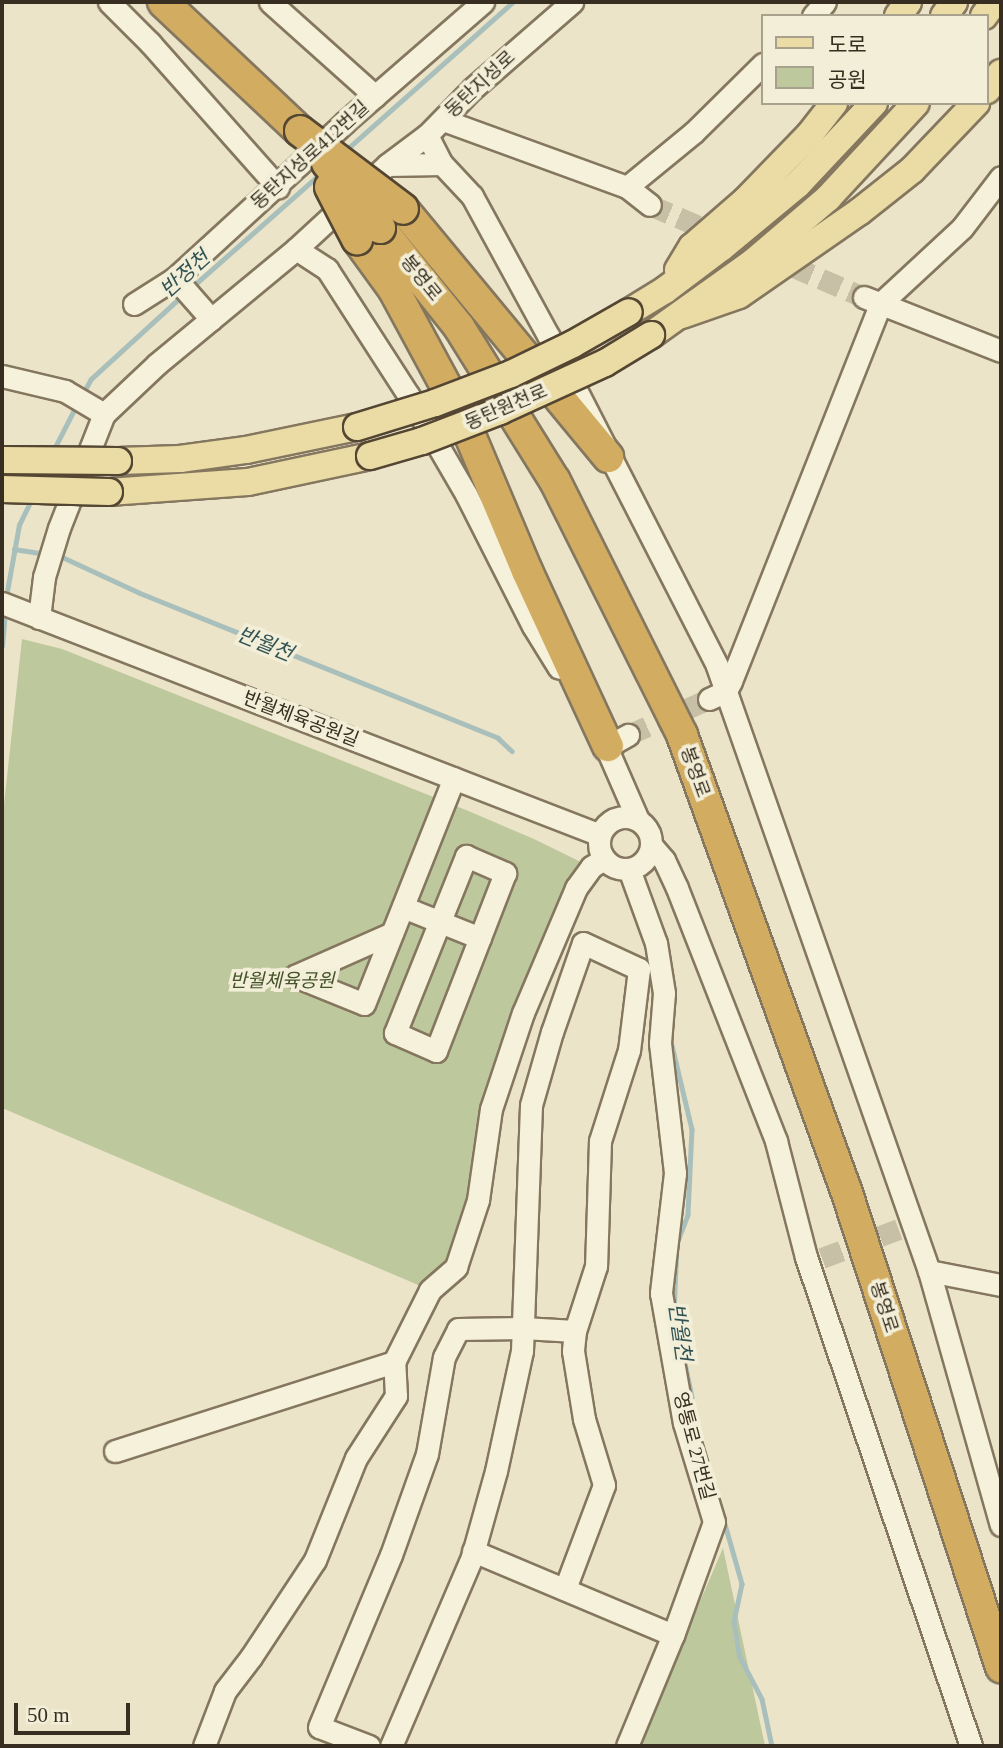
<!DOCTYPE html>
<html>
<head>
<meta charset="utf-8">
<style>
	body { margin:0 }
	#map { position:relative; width:1003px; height:1748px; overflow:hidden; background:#ebe4c8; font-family:"Times New Roman","Noto Sans KR",serif }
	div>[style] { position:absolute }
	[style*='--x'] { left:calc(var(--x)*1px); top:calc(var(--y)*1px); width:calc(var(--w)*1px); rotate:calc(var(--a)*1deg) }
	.green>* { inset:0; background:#bec89d }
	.stream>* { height:4.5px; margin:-2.25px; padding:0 2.25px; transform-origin:2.25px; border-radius:2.25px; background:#a9bfbb }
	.minor-tunnel>* { height:21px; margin-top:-10.5px; transform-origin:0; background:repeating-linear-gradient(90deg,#c7c0a7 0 21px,transparent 0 31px) }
	.roads { filter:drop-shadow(2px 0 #85775f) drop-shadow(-2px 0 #85775f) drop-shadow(0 2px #85775f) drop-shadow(0 -2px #85775f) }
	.minor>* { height:21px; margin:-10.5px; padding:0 10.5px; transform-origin:10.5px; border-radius:10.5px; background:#f6f1db }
	.minor>.ring { margin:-10.5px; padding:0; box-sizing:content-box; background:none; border:21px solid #f6f1db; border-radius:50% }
	.major>* { height:26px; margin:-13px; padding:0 13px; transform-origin:13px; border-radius:13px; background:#eadca4 }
	.highway>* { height:30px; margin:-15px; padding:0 15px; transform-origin:15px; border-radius:15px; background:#d2ad61 }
	.bridges { filter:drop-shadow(2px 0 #544632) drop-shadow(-2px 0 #544632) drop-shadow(0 2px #544632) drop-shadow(0 -2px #544632) }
	.major-bridge>* { height:26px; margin:-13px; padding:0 13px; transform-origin:13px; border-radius:13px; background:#eadca4 }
	.highway-bridge>* { height:30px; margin:-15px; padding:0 15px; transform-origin:15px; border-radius:15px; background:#d2ad61 }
	span { translate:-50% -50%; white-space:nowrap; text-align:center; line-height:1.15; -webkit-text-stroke:7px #f3eed7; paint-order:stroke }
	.street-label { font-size:19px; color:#372e21 }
	.park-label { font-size:19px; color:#435229; font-style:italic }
	.water-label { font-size:21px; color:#325455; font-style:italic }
	.frame { position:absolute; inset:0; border:4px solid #372e21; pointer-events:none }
	.legend { position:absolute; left:761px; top:14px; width:228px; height:91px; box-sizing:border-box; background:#f3eed7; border:2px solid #a8a18e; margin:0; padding:9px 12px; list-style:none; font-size:21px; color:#372e21 }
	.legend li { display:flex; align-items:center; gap:14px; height:35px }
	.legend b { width:35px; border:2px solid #a8a18e }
	.scale { position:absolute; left:14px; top:1703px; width:116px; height:32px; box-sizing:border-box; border:4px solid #372e21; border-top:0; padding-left:9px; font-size:21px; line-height:24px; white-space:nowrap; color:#372e21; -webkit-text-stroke:5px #f3eed7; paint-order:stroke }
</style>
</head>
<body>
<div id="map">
	<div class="green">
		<div style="clip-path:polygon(22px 639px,62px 649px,466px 810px,534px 839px,591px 867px,523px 1013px,456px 1267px,430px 1290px,2px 1108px,2px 823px)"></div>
		<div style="clip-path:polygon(723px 1548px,765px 1746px,638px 1746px)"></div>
	</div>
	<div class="stream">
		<div style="--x:345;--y:151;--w:225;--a:-41.6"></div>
		<div style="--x:191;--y:288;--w:174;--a:-41.5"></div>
		<div style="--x:82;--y:395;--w:18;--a:-61"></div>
		<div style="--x:91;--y:379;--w:123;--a:-42.4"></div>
		<div style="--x:53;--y:451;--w:51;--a:-62.9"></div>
		<div style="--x:14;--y:549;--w:32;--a:9"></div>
		<div style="--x:58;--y:555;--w:90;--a:24.9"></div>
		<div style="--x:140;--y:593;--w:386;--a:22"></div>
		<div style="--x:498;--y:738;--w:19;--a:43"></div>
		<div style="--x:6;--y:597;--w:73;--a:-79.8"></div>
		<div style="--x:19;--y:525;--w:30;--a:-64"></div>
		<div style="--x:2;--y:646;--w:34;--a:-85"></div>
		<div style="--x:670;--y:1037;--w:95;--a:76.6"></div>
		<div style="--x:692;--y:1129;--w:86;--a:92.7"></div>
		<div style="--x:688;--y:1215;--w:30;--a:111"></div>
		<div style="--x:677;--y:1243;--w:71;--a:92.4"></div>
		<div style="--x:678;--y:1329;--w:125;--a:78.4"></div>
		<div style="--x:719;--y:1503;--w:84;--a:74.1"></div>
		<div style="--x:742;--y:1584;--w:38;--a:102"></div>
		<div style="--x:734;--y:1621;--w:36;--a:81"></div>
		<div style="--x:740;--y:1657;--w:47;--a:62.4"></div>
		<div style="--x:762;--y:1699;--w:48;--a:78"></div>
	</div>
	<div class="minor-tunnel">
		<div style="--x:650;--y:205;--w:233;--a:23.3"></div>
		<div style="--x:628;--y:735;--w:89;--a:-24"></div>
		<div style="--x:822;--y:1258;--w:82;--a:-20.6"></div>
	</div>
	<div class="roads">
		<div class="minor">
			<div style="--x:109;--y:2;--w:58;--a:45"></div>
			<div style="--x:150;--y:43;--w:193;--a:48.4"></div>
			<div style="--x:270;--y:2;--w:141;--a:41.8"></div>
			<div style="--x:813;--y:16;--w:18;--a:-49"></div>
			<div style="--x:443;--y:120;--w:196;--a:20"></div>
			<div style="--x:627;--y:187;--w:87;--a:-39.4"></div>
			<div style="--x:694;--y:132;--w:97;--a:-44.6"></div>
			<div style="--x:427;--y:135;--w:33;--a:63"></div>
			<div style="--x:442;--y:164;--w:44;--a:46.8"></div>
			<div style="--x:472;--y:196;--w:161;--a:61.4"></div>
			<div style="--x:549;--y:337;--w:369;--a:62.9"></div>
			<div style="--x:717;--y:666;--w:641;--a:70.69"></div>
			<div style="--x:929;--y:1271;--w:264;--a:74.2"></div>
			<div style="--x:387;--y:165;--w:55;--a:-1"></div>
			<div style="--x:627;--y:187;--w:29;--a:38"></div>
			<div style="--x:296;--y:249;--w:37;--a:33"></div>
			<div style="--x:327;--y:269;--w:151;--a:57.2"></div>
			<div style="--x:409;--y:396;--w:113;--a:59.8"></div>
			<div style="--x:466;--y:494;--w:148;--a:63.1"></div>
			<div style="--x:533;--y:626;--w:49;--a:58.2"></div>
			<div style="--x:175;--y:278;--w:55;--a:48.7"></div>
			<div style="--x:864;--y:297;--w:147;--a:21.5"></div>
			<div style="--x:134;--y:304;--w:49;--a:-32.4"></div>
			<div style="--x:175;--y:278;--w:231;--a:-42.5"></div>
			<div style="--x:345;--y:122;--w:183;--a:-41"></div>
			<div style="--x:2;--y:376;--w:65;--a:13.4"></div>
			<div style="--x:65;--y:391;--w:45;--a:30.5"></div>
			<div style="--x:2;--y:603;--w:641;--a:21.2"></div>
			<div style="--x:39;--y:618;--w:41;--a:-83"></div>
			<div style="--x:44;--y:577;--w:51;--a:-73"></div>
			<div style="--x:59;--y:528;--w:123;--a:-68.5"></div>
			<div style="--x:104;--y:414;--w:73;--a:-43.3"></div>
			<div style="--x:157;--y:364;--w:180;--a:-39.6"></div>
			<div style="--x:296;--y:249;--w:124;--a:-42.7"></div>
			<div style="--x:387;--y:165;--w:50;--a:-36.9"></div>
			<div style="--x:427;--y:135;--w:64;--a:-45.6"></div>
			<div style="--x:472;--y:89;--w:133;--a:-41"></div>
			<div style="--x:709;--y:699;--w:19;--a:-25"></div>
			<div style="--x:726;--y:691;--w:11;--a:-63"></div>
			<div style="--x:731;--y:681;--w:407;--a:-68.4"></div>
			<div style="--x:881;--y:303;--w:110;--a:-42.8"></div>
			<div style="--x:962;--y:228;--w:64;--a:-52.6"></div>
			<div style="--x:600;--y:733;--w:95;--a:66.4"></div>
			<div style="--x:608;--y:746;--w:23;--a:-29"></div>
			<div class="ring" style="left:599px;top:817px;width:31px;height:31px"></div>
			<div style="--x:651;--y:845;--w:20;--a:49"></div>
			<div style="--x:664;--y:860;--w:31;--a:65"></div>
			<div style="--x:677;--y:888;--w:272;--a:68.6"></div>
			<div style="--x:776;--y:1141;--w:120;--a:75.5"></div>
			<div style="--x:806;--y:1257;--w:516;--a:71.35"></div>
			<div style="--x:466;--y:856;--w:43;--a:23.6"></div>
			<div style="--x:505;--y:873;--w:191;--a:111.2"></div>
			<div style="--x:436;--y:1051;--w:45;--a:-156.3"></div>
			<div style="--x:395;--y:1033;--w:191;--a:-68.1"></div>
			<div style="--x:629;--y:869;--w:79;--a:70"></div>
			<div style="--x:656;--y:943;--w:51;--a:80.9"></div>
			<div style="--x:664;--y:993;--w:50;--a:94.6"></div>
			<div style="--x:660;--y:1043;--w:131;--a:83.4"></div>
			<div style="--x:675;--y:1173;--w:121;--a:96.7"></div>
			<div style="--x:661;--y:1293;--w:132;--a:80"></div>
			<div style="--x:684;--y:1423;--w:103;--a:73.1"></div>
			<div style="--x:714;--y:1522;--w:120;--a:109.9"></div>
			<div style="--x:403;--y:907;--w:83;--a:21.9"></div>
			<div style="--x:392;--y:933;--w:106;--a:156.1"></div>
			<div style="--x:295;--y:976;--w:74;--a:22.1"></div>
			<div style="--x:364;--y:1004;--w:243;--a:-68.3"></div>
			<div style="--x:929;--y:1271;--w:73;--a:11"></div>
			<div style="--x:115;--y:1451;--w:293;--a:-17.7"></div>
			<div style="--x:473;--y:1551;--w:217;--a:22.8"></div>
			<div style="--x:673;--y:1635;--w:120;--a:112.5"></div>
			<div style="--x:204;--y:1746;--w:59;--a:-69.1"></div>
			<div style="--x:225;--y:1691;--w:43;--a:-52.6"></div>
			<div style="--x:251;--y:1657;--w:116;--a:-56.6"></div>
			<div style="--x:315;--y:1560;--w:110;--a:-68.1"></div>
			<div style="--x:356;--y:1458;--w:74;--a:-57.2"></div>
			<div style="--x:396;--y:1396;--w:34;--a:-93"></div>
			<div style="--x:394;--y:1362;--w:80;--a:-63.4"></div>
			<div style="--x:430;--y:1290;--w:35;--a:-41"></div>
			<div style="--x:456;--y:1267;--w:71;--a:-71.8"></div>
			<div style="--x:478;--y:1200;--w:92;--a:-81.9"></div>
			<div style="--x:491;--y:1109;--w:101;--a:-71.6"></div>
			<div style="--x:523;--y:1013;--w:136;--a:-67"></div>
			<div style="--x:576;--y:888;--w:26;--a:-54"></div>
			<div style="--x:591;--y:867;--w:15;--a:-32"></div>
			<div style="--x:369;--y:1746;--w:53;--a:-159.2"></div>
			<div style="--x:319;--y:1727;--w:186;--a:-67.3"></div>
			<div style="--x:391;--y:1555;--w:107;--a:-70.4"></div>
			<div style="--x:427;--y:1454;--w:98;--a:-80.1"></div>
			<div style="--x:444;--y:1357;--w:31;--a:-63"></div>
			<div style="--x:458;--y:1329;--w:65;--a:-0.9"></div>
			<div style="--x:523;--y:1328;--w:52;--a:3.3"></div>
			<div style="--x:575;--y:1331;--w:20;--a:96"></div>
			<div style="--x:573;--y:1351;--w:69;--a:80.8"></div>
			<div style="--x:584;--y:1419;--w:69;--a:73.1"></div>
			<div style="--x:604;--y:1485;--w:111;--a:110.6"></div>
			<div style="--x:391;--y:1746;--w:206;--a:-66.8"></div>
			<div style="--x:472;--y:1557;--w:89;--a:-74.4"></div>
			<div style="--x:496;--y:1471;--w:123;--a:-77.8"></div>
			<div style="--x:522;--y:1351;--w:246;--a:-87.9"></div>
			<div style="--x:531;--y:1105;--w:76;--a:-74"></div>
			<div style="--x:552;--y:1032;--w:94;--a:-70.8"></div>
			<div style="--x:583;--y:943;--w:62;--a:24.9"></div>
			<div style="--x:639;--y:969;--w:82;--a:97"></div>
			<div style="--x:629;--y:1050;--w:96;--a:107.7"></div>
			<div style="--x:600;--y:1141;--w:125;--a:91.8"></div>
			<div style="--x:596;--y:1266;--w:68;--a:107.9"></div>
		</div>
		<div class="major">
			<div style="--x:898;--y:16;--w:17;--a:-54"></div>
			<div style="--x:944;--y:16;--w:17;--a:-54"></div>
			<div style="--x:984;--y:16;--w:17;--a:-54"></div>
			<div style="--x:987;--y:90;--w:22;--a:-51"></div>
			<div style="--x:678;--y:270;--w:27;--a:-59"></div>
			<div style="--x:692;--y:247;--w:72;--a:-41"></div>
			<div style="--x:746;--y:200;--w:92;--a:-45.9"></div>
			<div style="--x:810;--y:134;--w:39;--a:-52"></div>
			<div style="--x:629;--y:312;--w:42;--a:-31.4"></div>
			<div style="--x:665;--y:290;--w:70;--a:-36.9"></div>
			<div style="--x:721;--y:248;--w:100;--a:-39.7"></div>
			<div style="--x:798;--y:184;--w:111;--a:-46.8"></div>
			<div style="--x:682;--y:315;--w:60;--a:-19.3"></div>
			<div style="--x:739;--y:295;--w:146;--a:-34.7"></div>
			<div style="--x:859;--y:212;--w:68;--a:-38.4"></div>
			<div style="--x:912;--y:170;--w:93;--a:-46.3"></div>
			<div style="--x:651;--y:335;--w:124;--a:-35.5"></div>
			<div style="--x:752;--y:263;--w:100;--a:-40.5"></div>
			<div style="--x:828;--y:198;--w:129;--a:-47.2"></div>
			<div style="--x:118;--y:461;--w:62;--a:-1.8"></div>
			<div style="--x:180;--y:459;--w:67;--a:-7.8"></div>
			<div style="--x:246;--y:450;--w:113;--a:-11.7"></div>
			<div style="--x:109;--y:492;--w:139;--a:-4.1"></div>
			<div style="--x:248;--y:482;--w:125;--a:-12"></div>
		</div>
		<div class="highway">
			<div style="--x:163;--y:2;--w:188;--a:43.3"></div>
			<div style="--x:403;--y:209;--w:322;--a:50.4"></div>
			<div style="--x:380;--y:228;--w:127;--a:51.4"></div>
			<div style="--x:459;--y:327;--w:181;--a:58.1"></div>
			<div style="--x:555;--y:481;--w:284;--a:63.4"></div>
			<div style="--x:682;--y:735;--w:484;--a:70.2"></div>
			<div style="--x:846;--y:1190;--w:502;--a:72"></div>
			<div style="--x:357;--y:239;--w:63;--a:54"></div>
			<div style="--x:394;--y:290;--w:141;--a:61.6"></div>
			<div style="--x:461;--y:414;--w:170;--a:67.2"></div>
			<div style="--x:527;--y:571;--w:193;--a:65.2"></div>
		</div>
	</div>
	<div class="bridges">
		<div class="major-bridge">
			<div style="--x:357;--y:427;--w:82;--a:-17.1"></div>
			<div style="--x:435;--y:403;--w:81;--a:-20.9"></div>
			<div style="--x:511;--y:374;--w:69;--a:-25.8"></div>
			<div style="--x:573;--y:344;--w:64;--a:-29.7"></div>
			<div style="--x:370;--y:456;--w:54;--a:-16.1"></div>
			<div style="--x:422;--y:441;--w:84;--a:-21"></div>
			<div style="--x:500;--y:411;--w:115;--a:-24.6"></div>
			<div style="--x:605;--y:363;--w:54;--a:-31.3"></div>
			<div style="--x:2;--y:460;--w:116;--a:0.5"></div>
			<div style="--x:2;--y:489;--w:107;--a:1.6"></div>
		</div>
		<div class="highway-bridge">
			<div style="--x:300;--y:131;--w:129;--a:37.1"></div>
			<div style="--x:327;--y:163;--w:84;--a:50.8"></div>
			<div style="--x:330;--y:187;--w:59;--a:62.6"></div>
		</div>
	</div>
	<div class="street-label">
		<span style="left:480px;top:84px;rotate:-43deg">동탄지성로</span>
		<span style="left:310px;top:155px;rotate:-42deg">동탄지성로412번길</span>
		<span style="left:421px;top:278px;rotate:51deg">봉영로</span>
		<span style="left:506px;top:407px;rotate:-23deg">동탄원천로</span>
		<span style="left:301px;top:719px;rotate:21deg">반월체육공원길</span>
		<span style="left:695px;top:772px;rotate:70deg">봉영로</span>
		<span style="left:884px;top:1307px;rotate:72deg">봉영로</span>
		<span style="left:694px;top:1446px;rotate:75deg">영통로 27번길</span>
	</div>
	<div class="park-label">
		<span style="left:282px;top:981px">반월체육공원</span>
	</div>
	<div class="water-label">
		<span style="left:185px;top:274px;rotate:-42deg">반정천</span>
		<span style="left:265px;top:644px;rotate:22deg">반월천</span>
		<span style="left:680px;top:1332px;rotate:82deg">반월천</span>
	</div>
	<div class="frame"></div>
	<ul class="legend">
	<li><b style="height:9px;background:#eadca4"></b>도로</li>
	<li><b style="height:19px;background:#bec89d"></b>공원</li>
	</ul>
	<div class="scale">50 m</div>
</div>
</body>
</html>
